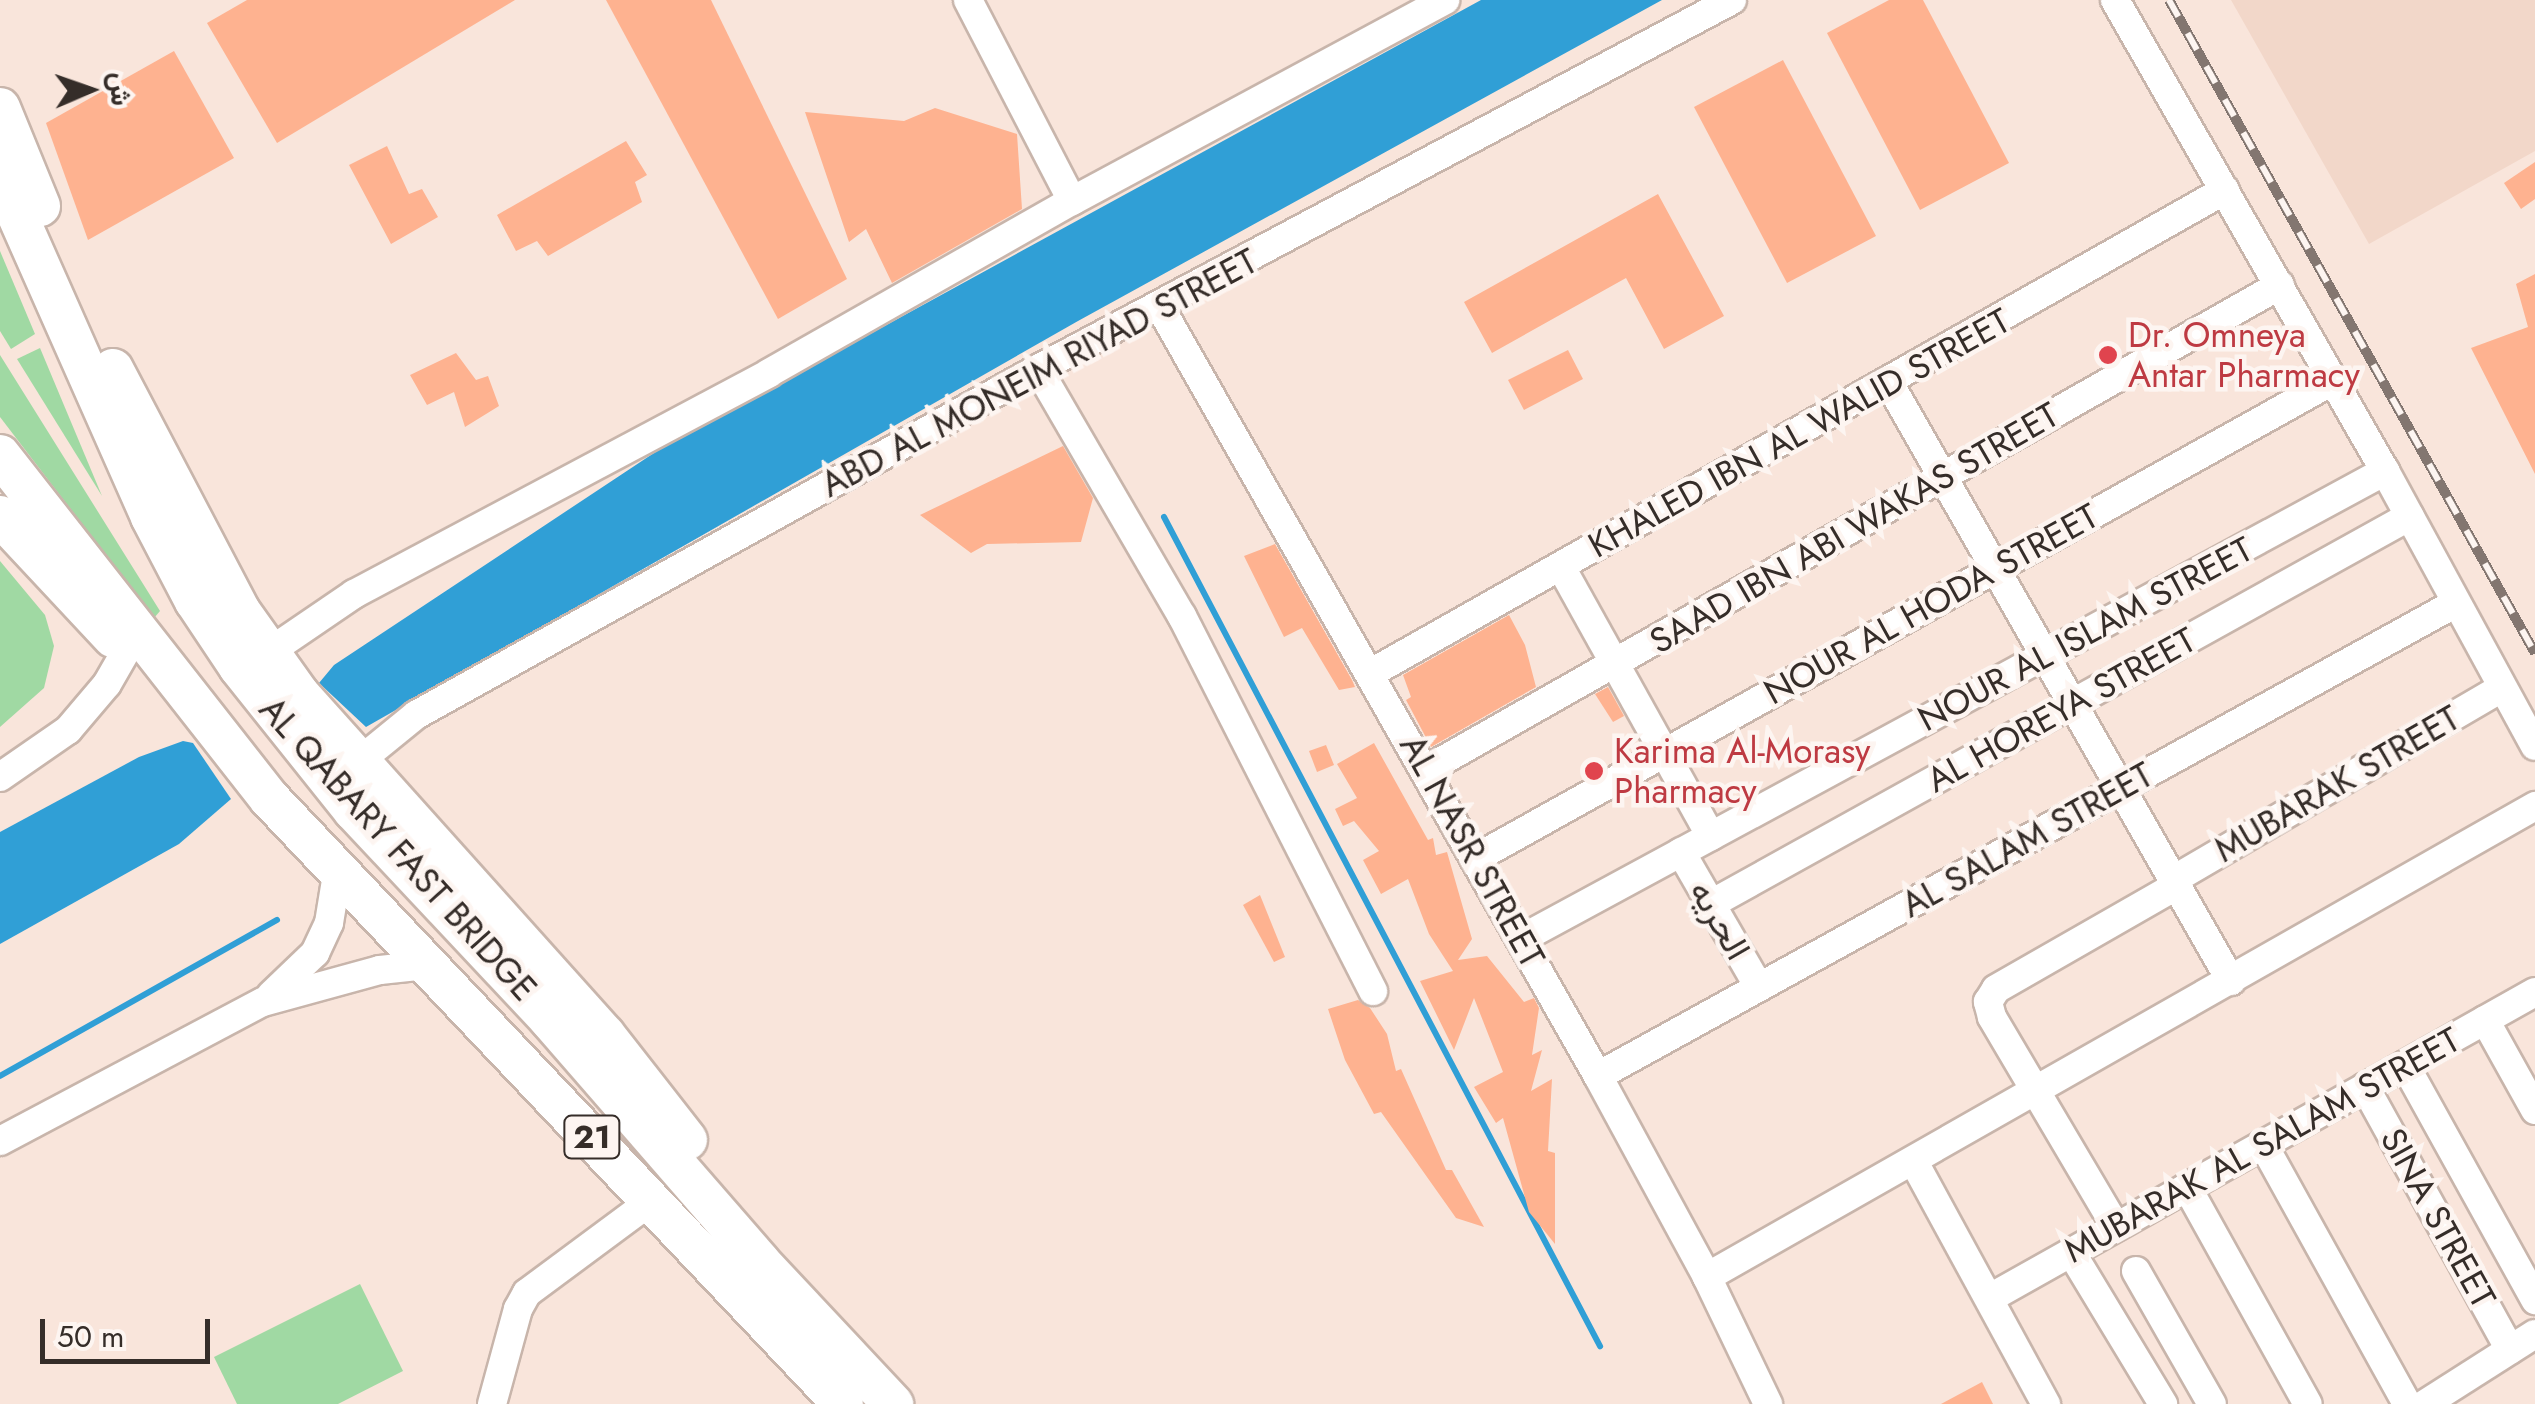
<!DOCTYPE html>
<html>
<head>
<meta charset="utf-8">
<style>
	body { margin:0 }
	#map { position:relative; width:2535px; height:1404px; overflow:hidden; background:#f9e5db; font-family:Jost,Vazirmatn,sans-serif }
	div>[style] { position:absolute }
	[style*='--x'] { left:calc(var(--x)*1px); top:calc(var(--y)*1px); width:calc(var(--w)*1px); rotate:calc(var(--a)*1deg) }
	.built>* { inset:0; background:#f2d7c9 }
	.green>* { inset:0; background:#a0d9a3 }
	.water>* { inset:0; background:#309fd6 }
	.stream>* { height:6px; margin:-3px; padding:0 3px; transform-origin:3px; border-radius:3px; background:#309fd6 }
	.building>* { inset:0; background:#feb290 }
	.roads { filter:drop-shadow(2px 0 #c8b5ab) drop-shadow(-2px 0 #c8b5ab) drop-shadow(0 2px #c8b5ab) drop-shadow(0 -2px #c8b5ab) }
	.minor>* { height:28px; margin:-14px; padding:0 14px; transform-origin:14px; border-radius:14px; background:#fff }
	.highway>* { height:40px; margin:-20px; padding:0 20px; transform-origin:20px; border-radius:20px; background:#fff }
	.rail>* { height:10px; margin-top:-5px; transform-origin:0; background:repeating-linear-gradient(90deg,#fdf5f1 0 19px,#837670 0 38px); box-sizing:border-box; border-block:2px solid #837670 }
	.dots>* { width:28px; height:28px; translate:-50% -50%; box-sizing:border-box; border:5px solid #fdf5f1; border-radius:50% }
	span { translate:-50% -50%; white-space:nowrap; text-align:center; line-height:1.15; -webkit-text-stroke:9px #fdf5f1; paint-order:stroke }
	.shield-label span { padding:2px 8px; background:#fdf5f1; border:2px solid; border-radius:8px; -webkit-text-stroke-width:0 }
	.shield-label { font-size:32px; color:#352d29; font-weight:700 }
	.health-label { font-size:35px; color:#be3a42 }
	.left { translate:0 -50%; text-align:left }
	.street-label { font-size:35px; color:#352d29 }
	.north { position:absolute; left:40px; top:40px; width:100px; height:100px; -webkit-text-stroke:8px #fdf5f1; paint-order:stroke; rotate:88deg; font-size:28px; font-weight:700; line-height:40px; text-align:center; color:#352d29 }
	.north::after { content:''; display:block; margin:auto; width:35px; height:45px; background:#352d29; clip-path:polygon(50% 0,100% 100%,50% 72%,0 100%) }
	.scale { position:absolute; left:40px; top:1319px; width:170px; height:45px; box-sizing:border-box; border:5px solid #352d29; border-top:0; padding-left:12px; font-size:30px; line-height:35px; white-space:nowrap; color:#352d29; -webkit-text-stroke:8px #fdf5f1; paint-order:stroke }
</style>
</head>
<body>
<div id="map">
	<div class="built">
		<div style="clip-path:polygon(2231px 0,2535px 0,2535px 151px,2369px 244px)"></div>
	</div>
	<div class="green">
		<div style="clip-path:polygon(0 251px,35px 334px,11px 349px,0 331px)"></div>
		<div style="clip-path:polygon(40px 348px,102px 496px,17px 359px)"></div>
		<div style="clip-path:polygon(0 355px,160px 611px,154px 618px,0 417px)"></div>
		<div style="clip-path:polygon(0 561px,45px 615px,54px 646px,44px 688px,0 727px)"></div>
		<div style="clip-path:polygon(360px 1284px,403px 1371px,338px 1404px,237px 1404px,214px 1357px)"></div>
	</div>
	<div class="water">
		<div style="clip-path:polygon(1481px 0,1662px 0,1078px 321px,366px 727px,319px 683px,334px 665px,663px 447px)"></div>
		<div style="clip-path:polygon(183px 741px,193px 743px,231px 799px,179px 844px,0 944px,0 832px,139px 757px)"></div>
	</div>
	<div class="stream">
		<div style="--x:1164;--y:517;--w:937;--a:62.26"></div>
		<div style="--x:0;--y:1076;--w:318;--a:-29.4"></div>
	</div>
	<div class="building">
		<div style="clip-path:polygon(247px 0,515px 0,277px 143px,207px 23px)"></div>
		<div style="clip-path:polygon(606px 0,711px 0,847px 279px,778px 319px)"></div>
		<div style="clip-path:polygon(1889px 0,1923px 0,2009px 163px,1920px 210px,1827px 33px)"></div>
		<div style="clip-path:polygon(174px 51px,234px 158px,88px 240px,46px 123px)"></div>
		<div style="clip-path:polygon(1783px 60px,1876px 236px,1787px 283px,1694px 107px)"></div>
		<div style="clip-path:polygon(935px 108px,1017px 134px,1022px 209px,892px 283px,866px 229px,849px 242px,805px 112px,904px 121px)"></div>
		<div style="clip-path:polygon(626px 141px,647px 175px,635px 182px,642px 202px,548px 256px,537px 241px,516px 251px,497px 215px)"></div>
		<div style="clip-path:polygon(387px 146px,409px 194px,422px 189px,438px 217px,391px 244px,349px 165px)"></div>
		<div style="clip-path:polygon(2535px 162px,2535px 199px,2521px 209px,2504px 183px)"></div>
		<div style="clip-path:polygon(1658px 194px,1724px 316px,1664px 349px,1626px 278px,1492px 353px,1464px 302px)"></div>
		<div style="clip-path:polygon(2535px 274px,2535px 474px,2471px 348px,2528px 327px,2516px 284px)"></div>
		<div style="clip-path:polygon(1568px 350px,1583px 379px,1524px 410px,1508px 380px)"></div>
		<div style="clip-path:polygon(456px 353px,476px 380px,488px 376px,499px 406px,465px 427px,454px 392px,427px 405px,410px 375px)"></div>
		<div style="clip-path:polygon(1063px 446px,1093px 498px,1081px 542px,987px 544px,971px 553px,920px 515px)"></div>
		<div style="clip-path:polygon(1275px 544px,1352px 680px,1355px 687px,1339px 690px,1302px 628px,1284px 637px,1244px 556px)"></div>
		<div style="clip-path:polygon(1509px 615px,1525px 645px,1536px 687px,1431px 747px,1406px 700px,1411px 697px,1403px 675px)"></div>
		<div style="clip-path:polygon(1608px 687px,1624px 716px,1613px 722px,1595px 694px)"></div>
		<div style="clip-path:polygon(1374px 743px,1428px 840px,1433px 838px,1436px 855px,1447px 852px,1472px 939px,1458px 960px,1487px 956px,1524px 1002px,1534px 998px,1539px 1008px,1532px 1055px,1542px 1050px,1531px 1091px,1552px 1079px,1548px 1151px,1555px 1153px,1555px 1244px,1529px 1212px,1503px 1118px,1496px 1123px,1474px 1087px,1503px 1072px,1474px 998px,1454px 1050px,1420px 981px,1453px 971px,1429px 934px,1408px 879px,1381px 894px,1363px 860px,1379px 851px,1354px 821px,1343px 826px,1335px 809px,1357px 798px,1337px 764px)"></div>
		<div style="clip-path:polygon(1326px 745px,1334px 765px,1317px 772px,1309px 751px)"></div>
		<div style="clip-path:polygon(1260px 895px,1285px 957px,1274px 962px,1243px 905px)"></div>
		<div style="clip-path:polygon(1358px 1000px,1370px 1008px,1387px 1034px,1396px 1071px,1401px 1069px,1446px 1170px,1452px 1170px,1484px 1227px,1456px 1218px,1381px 1112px,1374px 1114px,1345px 1060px,1328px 1009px)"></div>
		<div style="clip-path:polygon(1982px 1382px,1993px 1404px,1941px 1404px)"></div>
	</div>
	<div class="roads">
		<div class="minor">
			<div style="--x:968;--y:0;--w:226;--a:62.6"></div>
			<div style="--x:2115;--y:0;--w:543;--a:60.18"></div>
			<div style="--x:2385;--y:471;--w:313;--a:61.4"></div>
			<div style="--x:1160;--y:307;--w:885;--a:60.34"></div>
			<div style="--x:1598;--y:1076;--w:229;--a:61.5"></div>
			<div style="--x:1707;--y:1277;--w:141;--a:64.3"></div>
			<div style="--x:1038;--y:369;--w:286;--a:59.8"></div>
			<div style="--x:1182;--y:616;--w:421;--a:63"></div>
			<div style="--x:1889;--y:383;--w:689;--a:60.23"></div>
			<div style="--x:1561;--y:567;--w:308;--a:60.9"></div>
			<div style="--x:269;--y:652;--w:103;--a:-34.3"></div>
			<div style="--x:354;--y:594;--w:470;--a:-28"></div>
			<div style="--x:769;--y:373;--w:348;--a:-29.6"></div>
			<div style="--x:1072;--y:201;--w:424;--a:-28.3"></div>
			<div style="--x:1371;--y:673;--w:981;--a:-29.49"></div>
			<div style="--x:357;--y:763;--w:76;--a:-39.1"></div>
			<div style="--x:416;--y:715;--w:712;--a:-29.09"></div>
			<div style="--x:1038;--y:369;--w:786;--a:-28"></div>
			<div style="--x:1426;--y:770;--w:982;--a:-29.59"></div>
			<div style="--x:0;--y:777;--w:83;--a:-34.7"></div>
			<div style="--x:68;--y:730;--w:60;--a:-49.7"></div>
			<div style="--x:107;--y:684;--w:38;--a:-60"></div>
			<div style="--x:1681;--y:852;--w:156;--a:60"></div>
			<div style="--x:1476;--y:858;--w:982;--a:-29.12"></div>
			<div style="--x:2173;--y:880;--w:380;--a:-30.3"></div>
			<div style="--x:1711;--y:904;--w:799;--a:-29.03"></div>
			<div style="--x:1521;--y:939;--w:983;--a:-28.44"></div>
			<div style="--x:271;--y:995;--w:61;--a:-43.7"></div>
			<div style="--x:315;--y:953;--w:33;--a:-65"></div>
			<div style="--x:329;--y:923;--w:50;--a:-80.7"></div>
			<div style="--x:2485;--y:1020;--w:103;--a:60.9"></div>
			<div style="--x:2405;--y:1065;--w:269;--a:61"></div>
			<div style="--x:1598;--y:1076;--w:980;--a:-28.87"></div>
			<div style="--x:2365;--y:1087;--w:300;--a:61.1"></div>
			<div style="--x:0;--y:1141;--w:297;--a:-27.9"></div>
			<div style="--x:263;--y:1002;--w:121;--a:-15.3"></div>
			<div style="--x:380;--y:970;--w:47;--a:-6.1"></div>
			<div style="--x:2263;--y:1144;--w:297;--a:61"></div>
			<div style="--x:1914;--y:1162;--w:276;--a:61.4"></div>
			<div style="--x:2187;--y:1187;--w:248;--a:60.9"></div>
			<div style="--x:2116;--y:1227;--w:244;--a:-120.6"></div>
			<div style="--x:1992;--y:1017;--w:16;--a:-105"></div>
			<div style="--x:1988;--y:1002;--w:15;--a:-58"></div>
			<div style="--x:1996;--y:989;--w:207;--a:-29.8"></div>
			<div style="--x:2071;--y:1252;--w:178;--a:58.8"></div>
			<div style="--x:2136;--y:1271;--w:153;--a:60.3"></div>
			<div style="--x:1707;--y:1277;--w:953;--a:-29.63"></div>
			<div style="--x:1990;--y:1298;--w:625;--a:-29.31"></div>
			<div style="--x:492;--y:1404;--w:98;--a:-74.7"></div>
			<div style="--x:518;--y:1309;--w:18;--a:-61"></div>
			<div style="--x:527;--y:1293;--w:156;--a:-36.6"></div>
			<div style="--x:2425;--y:1404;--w:130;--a:-32.5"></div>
		</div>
		<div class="highway">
			<div style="--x:0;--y:108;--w:106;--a:67.8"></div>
			<div style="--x:0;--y:176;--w:373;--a:66.1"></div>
			<div style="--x:151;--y:517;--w:95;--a:62.4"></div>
			<div style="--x:195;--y:601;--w:79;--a:56.3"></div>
			<div style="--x:239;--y:667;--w:184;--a:51.4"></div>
			<div style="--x:354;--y:811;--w:287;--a:46.8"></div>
			<div style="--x:550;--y:1020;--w:320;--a:49"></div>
			<div style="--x:760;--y:1262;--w:195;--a:46.9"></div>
			<div style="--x:113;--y:369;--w:273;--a:62.3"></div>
			<div style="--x:240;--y:611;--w:102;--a:54.6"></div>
			<div style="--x:299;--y:694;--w:458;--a:48.1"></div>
			<div style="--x:605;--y:1035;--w:133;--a:52"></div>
			<div style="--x:0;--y:455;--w:437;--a:51.9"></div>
			<div style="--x:270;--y:799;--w:833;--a:46.56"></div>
			<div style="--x:0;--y:516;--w:166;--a:47"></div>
		</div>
	</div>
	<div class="rail">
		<div style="--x:2169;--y:0;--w:749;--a:60.73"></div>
	</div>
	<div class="dots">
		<div style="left:2108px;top:355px;background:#e0444e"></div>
		<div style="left:1594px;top:771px;background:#e0444e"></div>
	</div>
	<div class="shield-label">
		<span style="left:592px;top:1137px">21</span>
	</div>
	<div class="health-label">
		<span class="left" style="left:2128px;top:355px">Dr. Omneya<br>Antar Pharmacy</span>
		<span class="left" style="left:1614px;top:771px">Karima Al-Morasy<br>Pharmacy</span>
	</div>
	<div class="street-label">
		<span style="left:1039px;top:373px;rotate:-28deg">ABD AL MONEIM RIYAD STREET</span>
		<span style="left:1799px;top:433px;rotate:-29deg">KHALED IBN AL WALID STREET</span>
		<span style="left:1854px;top:528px;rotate:-30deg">SAAD IBN ABI WAKAS STREET</span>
		<span style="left:1931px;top:604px;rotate:-29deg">NOUR AL HODA STREET</span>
		<span style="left:2085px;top:634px;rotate:-28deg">NOUR AL ISLAM STREET</span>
		<span style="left:2061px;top:710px;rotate:-29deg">AL HOREYA STREET</span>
		<span style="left:2337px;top:784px;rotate:-30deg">MUBARAK STREET</span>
		<span style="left:2027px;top:840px;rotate:-29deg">AL SALAM STREET</span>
		<span style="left:398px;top:849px;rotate:48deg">AL QABARY FAST BRIDGE</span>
		<span style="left:1472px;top:851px;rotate:61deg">AL NASR STREET</span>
		<span style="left:1720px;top:920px;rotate:60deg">الحريه</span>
		<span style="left:2262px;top:1145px;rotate:-29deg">MUBARAK AL SALAM STREET</span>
		<span style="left:2438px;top:1218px;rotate:61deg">SINA STREET</span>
	</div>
	<div class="north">ش</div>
	<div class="scale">50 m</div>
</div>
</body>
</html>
